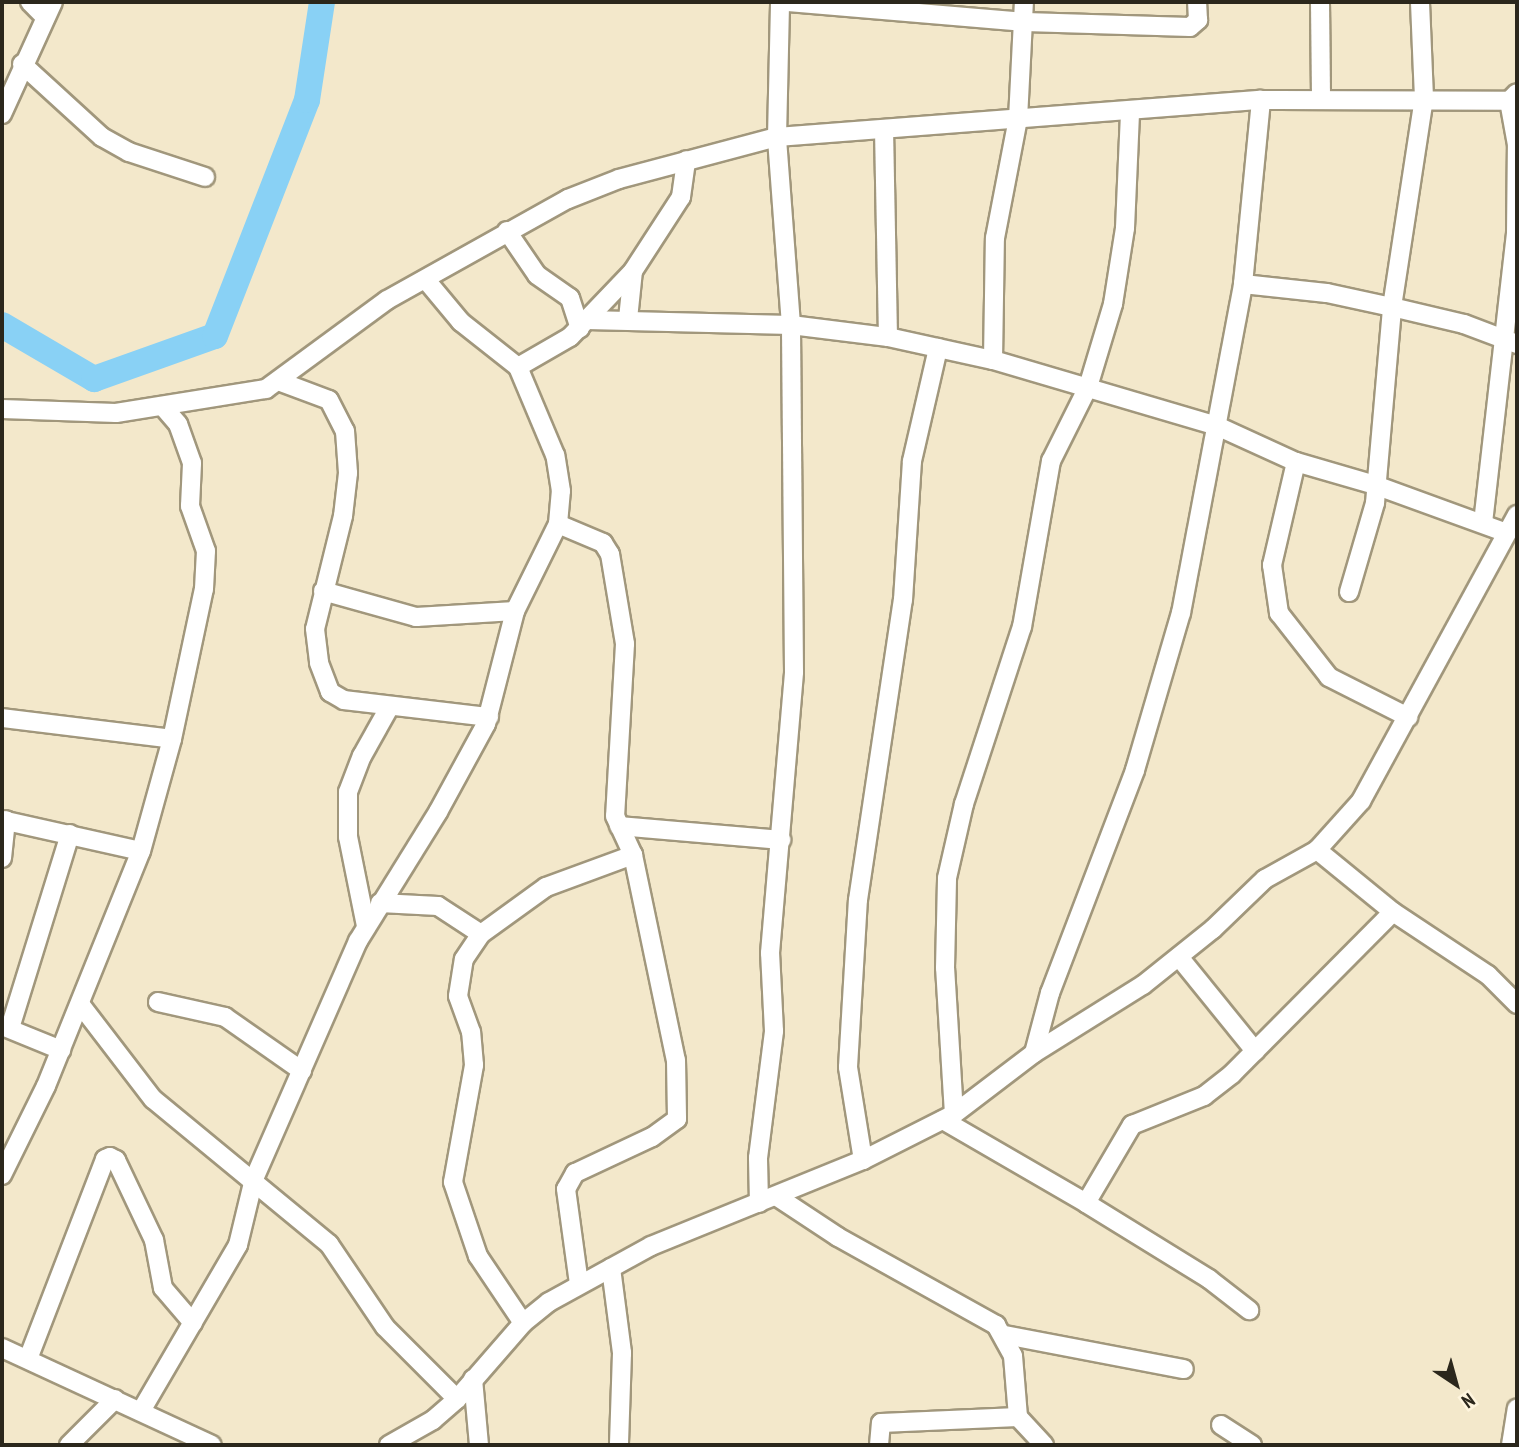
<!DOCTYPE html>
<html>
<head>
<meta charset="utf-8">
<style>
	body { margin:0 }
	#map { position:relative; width:1519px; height:1447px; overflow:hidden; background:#f3e8cb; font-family:"PT Sans Narrow",sans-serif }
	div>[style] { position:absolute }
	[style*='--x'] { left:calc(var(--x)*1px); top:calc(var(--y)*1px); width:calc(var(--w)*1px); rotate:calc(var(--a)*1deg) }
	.river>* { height:26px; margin:-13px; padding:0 13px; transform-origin:13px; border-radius:13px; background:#89d1f5 }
	.roads { filter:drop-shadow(2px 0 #a1977c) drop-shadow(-2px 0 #a1977c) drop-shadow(0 2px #a1977c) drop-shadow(0 -2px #a1977c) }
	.minor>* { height:18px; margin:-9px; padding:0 9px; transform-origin:9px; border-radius:9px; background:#fff }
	span { translate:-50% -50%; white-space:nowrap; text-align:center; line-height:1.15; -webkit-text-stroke:7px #fef5de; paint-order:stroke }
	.frame { position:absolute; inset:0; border:4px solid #2b271c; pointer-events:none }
	.north { position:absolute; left:1421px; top:1349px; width:70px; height:70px; -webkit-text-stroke:5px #fef5de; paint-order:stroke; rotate:144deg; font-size:19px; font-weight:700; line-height:28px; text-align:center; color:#2b271c }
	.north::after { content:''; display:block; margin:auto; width:24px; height:32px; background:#2b271c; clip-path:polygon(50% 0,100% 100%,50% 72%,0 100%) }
</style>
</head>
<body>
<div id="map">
	<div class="river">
		<div style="--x:2;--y:325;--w:107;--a:30.4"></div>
		<div style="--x:94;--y:379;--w:128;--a:-19.6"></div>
		<div style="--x:215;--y:336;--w:253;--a:-68.7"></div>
		<div style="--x:307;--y:100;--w:99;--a:-81.3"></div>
	</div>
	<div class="roads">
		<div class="minor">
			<div style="--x:30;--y:2;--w:20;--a:45"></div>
			<div style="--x:788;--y:2;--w:238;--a:4.8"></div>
			<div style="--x:1025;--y:22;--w:165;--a:1.7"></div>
			<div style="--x:1190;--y:27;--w:11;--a:-41"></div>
			<div style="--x:1198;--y:20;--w:18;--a:-93"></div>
			<div style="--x:1320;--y:2;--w:96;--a:89.4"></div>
			<div style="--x:22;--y:64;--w:108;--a:42.4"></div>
			<div style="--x:102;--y:137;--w:31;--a:29"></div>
			<div style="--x:129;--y:152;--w:80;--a:18.2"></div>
			<div style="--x:2;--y:114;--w:123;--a:-65.5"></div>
			<div style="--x:884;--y:129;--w:208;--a:88.9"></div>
			<div style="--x:507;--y:231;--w:53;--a:55.7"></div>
			<div style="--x:537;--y:275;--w:40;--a:34.9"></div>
			<div style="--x:570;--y:298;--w:32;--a:72"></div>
			<div style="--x:1243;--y:284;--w:84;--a:6.1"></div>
			<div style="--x:1327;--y:293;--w:66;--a:12.2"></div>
			<div style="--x:1392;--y:307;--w:74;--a:13.3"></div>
			<div style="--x:1464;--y:324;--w:57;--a:20.7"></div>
			<div style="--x:628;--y:319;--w:48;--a:-84.1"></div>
			<div style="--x:587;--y:320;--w:204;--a:1.4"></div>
			<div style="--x:791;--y:325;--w:98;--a:7.1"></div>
			<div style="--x:888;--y:337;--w:107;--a:12.4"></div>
			<div style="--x:993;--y:360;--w:234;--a:16.4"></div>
			<div style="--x:1217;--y:426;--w:87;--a:24.5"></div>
			<div style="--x:1296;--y:462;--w:82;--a:16.2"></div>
			<div style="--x:1375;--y:485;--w:140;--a:20"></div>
			<div style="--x:993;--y:360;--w:122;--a:-89.1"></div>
			<div style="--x:995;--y:238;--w:121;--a:-79.1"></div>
			<div style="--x:1018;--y:119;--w:117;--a:-87.1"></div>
			<div style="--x:518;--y:367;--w:60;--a:-30"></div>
			<div style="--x:570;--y:337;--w:91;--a:-46.3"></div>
			<div style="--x:633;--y:271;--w:88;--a:-57"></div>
			<div style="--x:681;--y:197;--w:37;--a:-82"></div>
			<div style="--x:281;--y:382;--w:51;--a:20.6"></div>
			<div style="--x:329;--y:400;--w:35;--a:63"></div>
			<div style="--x:345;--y:431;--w:42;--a:85.9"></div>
			<div style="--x:348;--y:473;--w:43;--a:96.6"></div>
			<div style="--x:343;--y:516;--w:116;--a:103.9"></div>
			<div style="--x:315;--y:629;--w:34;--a:83"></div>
			<div style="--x:319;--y:663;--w:31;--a:69"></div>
			<div style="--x:330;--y:692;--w:16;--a:30"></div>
			<div style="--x:344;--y:700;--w:146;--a:6.7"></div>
			<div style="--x:2;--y:409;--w:114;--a:2"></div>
			<div style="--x:116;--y:413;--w:152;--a:-9.1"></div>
			<div style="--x:266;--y:389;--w:150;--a:-36.3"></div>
			<div style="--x:387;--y:300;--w:207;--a:-29.2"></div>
			<div style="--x:568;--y:199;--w:55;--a:-21.4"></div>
			<div style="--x:619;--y:179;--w:163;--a:-14.9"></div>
			<div style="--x:777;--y:137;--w:485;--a:-4.4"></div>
			<div style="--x:1261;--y:100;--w:248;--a:0.2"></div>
			<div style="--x:1509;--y:101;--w:11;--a:-45"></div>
			<div style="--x:1296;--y:462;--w:106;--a:103.1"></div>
			<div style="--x:1272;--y:565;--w:49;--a:81.7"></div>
			<div style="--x:1279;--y:613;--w:81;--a:52"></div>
			<div style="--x:1329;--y:677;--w:89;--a:26.9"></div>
			<div style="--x:1483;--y:523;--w:291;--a:-83.5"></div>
			<div style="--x:1516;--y:234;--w:89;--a:-89.4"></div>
			<div style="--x:1517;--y:145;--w:45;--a:-100.3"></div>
			<div style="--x:558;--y:524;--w:49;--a:22.9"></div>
			<div style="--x:603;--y:543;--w:13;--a:58"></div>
			<div style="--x:610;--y:554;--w:91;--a:80.5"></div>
			<div style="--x:625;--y:644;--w:172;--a:93.3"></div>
			<div style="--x:615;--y:816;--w:43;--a:65.2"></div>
			<div style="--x:633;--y:855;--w:209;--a:78.2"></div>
			<div style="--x:676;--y:1060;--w:59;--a:89"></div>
			<div style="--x:677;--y:1119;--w:31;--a:144"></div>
			<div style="--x:652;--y:1137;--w:85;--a:154.9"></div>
			<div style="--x:575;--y:1173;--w:18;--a:119"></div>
			<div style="--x:566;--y:1189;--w:96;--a:82.2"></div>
			<div style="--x:323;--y:591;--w:97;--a:15.6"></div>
			<div style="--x:416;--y:617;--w:99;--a:-3.5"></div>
			<div style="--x:1349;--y:592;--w:93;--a:-73.7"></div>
			<div style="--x:1375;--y:503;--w:197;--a:-85"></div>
			<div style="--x:1392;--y:307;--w:211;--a:-81.3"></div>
			<div style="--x:1424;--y:98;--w:96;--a:-92.4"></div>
			<div style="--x:2;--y:718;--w:171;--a:7"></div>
			<div style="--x:2;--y:820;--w:142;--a:12.6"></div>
			<div style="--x:619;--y:826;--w:163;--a:4.9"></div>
			<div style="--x:1317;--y:850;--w:98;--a:39.2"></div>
			<div style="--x:1393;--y:912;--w:114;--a:33.6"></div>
			<div style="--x:1488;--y:975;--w:41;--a:45"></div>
			<div style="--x:2;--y:858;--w:38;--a:-84"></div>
			<div style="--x:380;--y:903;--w:58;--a:3"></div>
			<div style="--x:438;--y:906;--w:51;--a:33.1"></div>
			<div style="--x:366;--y:926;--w:91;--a:-101.4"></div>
			<div style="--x:348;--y:837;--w:45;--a:-90"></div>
			<div style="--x:348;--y:792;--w:39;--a:-69"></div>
			<div style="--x:362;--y:756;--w:57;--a:-60.8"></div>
			<div style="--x:1179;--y:957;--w:121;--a:51"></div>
			<div style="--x:158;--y:1002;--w:69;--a:12.6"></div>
			<div style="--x:225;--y:1017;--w:94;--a:35"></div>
			<div style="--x:80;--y:1004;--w:120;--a:52.5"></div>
			<div style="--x:153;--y:1099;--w:228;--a:39.5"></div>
			<div style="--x:329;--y:1244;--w:100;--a:56"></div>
			<div style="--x:385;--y:1327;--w:102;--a:45"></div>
			<div style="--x:2;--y:1026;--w:64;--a:22.1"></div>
			<div style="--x:10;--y:1028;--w:203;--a:-72.8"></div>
			<div style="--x:1034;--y:1053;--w:62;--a:-75.1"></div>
			<div style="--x:1050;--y:993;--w:239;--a:-69.1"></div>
			<div style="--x:1135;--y:770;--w:164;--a:-73.7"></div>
			<div style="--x:1181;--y:613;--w:335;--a:-79.3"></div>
			<div style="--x:1243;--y:284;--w:185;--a:-84.4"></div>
			<div style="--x:954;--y:1114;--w:146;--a:-93.5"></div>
			<div style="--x:945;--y:968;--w:90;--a:-88.7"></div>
			<div style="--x:947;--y:878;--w:76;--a:-77.1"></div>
			<div style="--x:964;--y:804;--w:186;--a:-71.9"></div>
			<div style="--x:1022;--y:627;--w:169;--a:-80.1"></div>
			<div style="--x:1051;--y:461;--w:83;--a:-63.4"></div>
			<div style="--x:1088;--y:387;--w:87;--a:-73.2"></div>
			<div style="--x:1113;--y:304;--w:77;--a:-81"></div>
			<div style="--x:1125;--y:228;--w:116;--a:-87.5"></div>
			<div style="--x:943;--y:1120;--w:165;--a:30.1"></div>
			<div style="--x:1086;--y:1203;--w:91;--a:-59.5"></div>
			<div style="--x:1132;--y:1125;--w:78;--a:-21.9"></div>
			<div style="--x:1204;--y:1096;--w:36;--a:-38"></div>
			<div style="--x:1232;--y:1074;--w:228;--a:-45.2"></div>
			<div style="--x:863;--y:1160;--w:94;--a:-99.2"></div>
			<div style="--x:848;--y:1067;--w:167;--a:-86.6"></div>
			<div style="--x:858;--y:900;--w:303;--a:-81.5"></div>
			<div style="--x:903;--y:600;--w:139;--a:-86.3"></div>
			<div style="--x:912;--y:461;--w:116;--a:-77"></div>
			<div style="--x:2;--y:1175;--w:99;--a:-63.7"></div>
			<div style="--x:46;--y:1086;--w:253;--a:-68"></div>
			<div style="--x:141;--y:851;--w:116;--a:-74.5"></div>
			<div style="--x:172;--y:739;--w:153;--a:-78"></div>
			<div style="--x:204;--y:589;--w:38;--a:-87"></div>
			<div style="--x:206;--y:551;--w:48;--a:-109.6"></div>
			<div style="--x:190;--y:506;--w:43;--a:-87.3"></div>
			<div style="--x:192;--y:463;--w:41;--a:-109.7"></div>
			<div style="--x:178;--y:424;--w:21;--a:-131"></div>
			<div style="--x:776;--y:1196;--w:74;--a:33.5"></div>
			<div style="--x:838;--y:1237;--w:181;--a:29.1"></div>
			<div style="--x:996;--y:1325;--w:35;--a:61"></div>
			<div style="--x:1013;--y:1356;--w:61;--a:85.3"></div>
			<div style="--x:1018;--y:1417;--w:38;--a:47"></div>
			<div style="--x:759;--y:1203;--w:45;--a:-91.3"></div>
			<div style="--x:758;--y:1158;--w:128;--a:-82.8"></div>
			<div style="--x:774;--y:1031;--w:78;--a:-92.9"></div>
			<div style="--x:770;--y:953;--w:282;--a:-85.1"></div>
			<div style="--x:794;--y:672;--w:347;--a:-90.5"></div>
			<div style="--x:791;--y:325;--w:189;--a:-94.3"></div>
			<div style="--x:777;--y:137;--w:135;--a:-88.7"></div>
			<div style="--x:1086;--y:1203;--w:145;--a:31.7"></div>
			<div style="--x:1209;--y:1279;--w:51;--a:37.8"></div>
			<div style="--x:611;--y:1268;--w:86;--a:82.6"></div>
			<div style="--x:622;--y:1353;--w:92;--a:91.9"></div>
			<div style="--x:523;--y:1323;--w:81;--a:-123.9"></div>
			<div style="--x:478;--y:1256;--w:78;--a:-108.7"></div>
			<div style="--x:453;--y:1182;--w:119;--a:-79.8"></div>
			<div style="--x:474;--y:1065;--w:33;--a:-95"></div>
			<div style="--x:471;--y:1032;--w:38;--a:-110"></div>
			<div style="--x:458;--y:996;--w:37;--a:-81"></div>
			<div style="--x:464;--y:959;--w:30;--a:-56"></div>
			<div style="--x:481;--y:934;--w:80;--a:-35.9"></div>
			<div style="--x:546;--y:887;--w:93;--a:-20.2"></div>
			<div style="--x:1005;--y:1335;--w:182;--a:10.8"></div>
			<div style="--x:2;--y:1348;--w:231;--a:24.8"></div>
			<div style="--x:28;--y:1359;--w:214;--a:-68.9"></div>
			<div style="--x:105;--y:1159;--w:5;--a:-22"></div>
			<div style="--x:110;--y:1157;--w:7;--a:27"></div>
			<div style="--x:116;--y:1160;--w:89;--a:64.6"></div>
			<div style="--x:154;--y:1240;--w:49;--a:79.4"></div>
			<div style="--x:163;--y:1288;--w:46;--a:49.4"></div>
			<div style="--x:473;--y:1379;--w:66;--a:84.8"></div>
			<div style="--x:141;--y:1411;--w:192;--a:-59.7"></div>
			<div style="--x:238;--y:1245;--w:68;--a:-76.4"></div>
			<div style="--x:254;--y:1179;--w:260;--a:-66.4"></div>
			<div style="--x:358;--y:941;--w:152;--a:-58.2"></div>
			<div style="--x:438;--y:812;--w:100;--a:-61.4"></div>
			<div style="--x:486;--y:724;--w:117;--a:-75.6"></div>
			<div style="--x:515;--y:611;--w:97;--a:-63.7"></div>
			<div style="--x:558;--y:524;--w:33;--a:-85"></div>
			<div style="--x:561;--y:491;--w:36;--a:-99"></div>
			<div style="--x:555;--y:455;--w:95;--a:-112.8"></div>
			<div style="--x:518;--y:367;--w:73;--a:-141.7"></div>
			<div style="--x:461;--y:322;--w:55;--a:-129.8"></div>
			<div style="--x:1221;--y:1425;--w:37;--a:33"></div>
			<div style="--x:69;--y:1445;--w:65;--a:-45"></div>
			<div style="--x:389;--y:1445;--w:51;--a:-29.6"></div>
			<div style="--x:433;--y:1420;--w:32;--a:-41"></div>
			<div style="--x:457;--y:1399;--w:101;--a:-49"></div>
			<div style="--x:523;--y:1323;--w:33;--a:-39"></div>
			<div style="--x:549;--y:1302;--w:116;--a:-28.8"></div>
			<div style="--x:651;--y:1246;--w:229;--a:-22.1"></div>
			<div style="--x:863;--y:1160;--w:102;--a:-26.8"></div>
			<div style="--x:954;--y:1114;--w:101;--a:-37.3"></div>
			<div style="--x:1034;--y:1053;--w:128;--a:-32"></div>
			<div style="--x:1143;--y:985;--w:90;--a:-38.7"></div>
			<div style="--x:1213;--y:929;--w:72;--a:-43.9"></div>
			<div style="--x:1265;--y:879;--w:60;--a:-29.1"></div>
			<div style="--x:1317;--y:850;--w:66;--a:-48.1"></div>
			<div style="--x:1361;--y:801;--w:326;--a:-61.4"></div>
			<div style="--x:879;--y:1445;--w:22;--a:-85"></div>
			<div style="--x:881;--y:1423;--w:137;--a:-2.5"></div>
			<div style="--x:1511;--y:1445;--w:37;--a:-81"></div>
		</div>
	</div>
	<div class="frame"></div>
	<div class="north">N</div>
</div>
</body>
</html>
